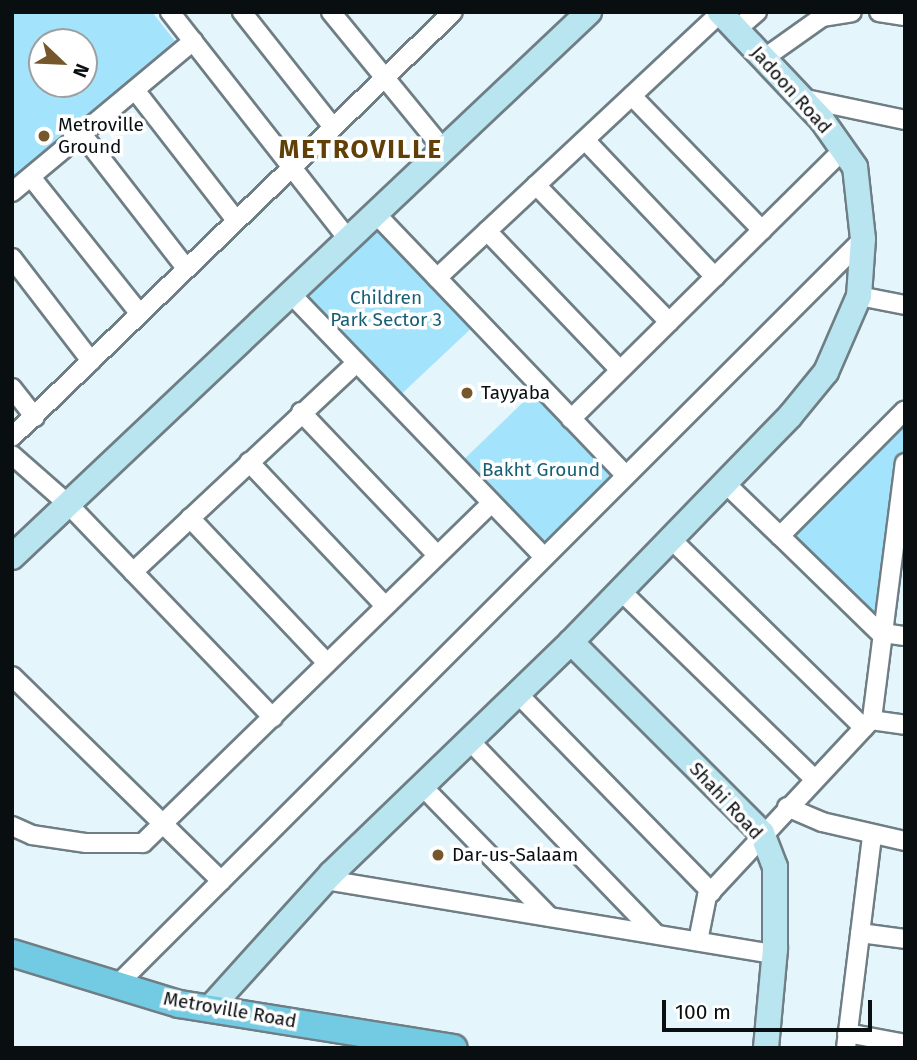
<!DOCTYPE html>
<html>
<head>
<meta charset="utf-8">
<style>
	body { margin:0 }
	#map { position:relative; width:917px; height:1060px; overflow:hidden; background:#e4f5fc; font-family:"Fira Sans",sans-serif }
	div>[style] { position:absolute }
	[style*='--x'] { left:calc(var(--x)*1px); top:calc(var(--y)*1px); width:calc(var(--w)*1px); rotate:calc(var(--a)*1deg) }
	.green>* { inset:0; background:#a3e3fb }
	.roads { filter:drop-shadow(2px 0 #6f7e84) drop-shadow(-2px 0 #6f7e84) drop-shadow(0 2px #6f7e84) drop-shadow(0 -2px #6f7e84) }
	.street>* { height:18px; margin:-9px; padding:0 9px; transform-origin:9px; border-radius:9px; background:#fff }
	.secondary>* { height:24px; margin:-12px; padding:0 12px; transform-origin:12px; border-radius:12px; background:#b9e5f1 }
	.primary>* { height:26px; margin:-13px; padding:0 13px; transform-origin:13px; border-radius:13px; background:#73cbe3 }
	.dots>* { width:19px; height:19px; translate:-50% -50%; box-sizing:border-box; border:4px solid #fff; border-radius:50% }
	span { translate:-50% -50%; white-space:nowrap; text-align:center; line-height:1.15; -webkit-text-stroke:7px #fff; paint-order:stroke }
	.street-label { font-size:19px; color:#090e11 }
	.poi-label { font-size:19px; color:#090e11 }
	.left { translate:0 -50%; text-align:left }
	.park-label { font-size:19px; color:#175f75 }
	.district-label { font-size:26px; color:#614008; font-weight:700; letter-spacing:2px }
	.frame { position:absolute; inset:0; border:14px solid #090e11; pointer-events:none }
	.north { position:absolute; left:28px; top:28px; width:70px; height:70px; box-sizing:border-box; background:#fff; border:2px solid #9d9fa0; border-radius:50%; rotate:113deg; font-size:19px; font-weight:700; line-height:28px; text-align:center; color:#090e11 }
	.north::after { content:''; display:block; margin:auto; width:24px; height:32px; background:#76572c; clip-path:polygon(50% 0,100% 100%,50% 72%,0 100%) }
	.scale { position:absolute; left:662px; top:1000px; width:210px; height:32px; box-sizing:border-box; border:4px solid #090e11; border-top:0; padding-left:9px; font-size:21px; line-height:24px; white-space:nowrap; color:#090e11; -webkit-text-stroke:5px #fff; paint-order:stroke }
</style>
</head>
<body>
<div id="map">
	<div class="green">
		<div style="clip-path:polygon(evenodd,12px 12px,152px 12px,182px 50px,12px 187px,12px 12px,42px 42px,84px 42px,84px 84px,42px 84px,42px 42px)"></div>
		<div style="clip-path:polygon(375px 213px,478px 322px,394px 401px,290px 293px)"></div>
		<div style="clip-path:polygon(540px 386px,625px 475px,543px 556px,457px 466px)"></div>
		<div style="clip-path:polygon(905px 410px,905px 463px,883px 633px,780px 536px)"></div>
	</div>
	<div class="roads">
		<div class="street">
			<div style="--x:170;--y:12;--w:288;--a:51.9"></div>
			<div style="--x:242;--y:12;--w:145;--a:51.7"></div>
			<div style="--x:331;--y:12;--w:177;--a:50.7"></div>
			<div style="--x:879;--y:12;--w:26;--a:9"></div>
			<div style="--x:736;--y:30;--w:28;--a:-41"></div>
			<div style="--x:763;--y:59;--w:72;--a:-35.4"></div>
			<div style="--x:822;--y:17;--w:30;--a:-9"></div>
			<div style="--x:135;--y:90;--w:163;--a:52.2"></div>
			<div style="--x:632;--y:96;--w:187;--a:45.9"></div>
			<div style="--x:801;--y:98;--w:106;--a:11.9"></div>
			<div style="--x:82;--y:134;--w:170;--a:52.2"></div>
			<div style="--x:585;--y:140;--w:189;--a:46.5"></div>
			<div style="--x:31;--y:177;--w:174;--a:51.5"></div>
			<div style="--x:536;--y:185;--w:191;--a:45.8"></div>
			<div style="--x:12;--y:192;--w:236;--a:-39.8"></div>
			<div style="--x:375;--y:213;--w:361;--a:46.3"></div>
			<div style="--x:487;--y:231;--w:192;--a:46.3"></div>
			<div style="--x:12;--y:258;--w:130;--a:52.5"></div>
			<div style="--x:437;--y:278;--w:388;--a:-43.1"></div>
			<div style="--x:290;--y:293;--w:365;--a:46.1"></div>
			<div style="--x:859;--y:296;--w:47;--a:11.1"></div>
			<div style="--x:12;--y:388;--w:37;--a:52"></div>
			<div style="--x:301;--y:412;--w:196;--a:46.4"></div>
			<div style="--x:571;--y:419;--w:383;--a:-44.7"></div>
			<div style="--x:12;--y:437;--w:612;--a:-43.94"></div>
			<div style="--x:12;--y:455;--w:74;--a:41.2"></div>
			<div style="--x:68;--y:504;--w:296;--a:46.2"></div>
			<div style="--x:249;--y:462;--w:198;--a:46.6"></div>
			<div style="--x:725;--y:483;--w:76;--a:43.9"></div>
			<div style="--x:190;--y:518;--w:199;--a:46.6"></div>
			<div style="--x:671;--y:539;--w:270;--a:44.4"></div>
			<div style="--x:133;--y:572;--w:306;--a:-43.1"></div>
			<div style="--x:621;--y:591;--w:269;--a:44.2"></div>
			<div style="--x:883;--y:633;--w:22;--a:8"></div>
			<div style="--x:883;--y:636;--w:144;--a:-135.8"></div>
			<div style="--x:780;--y:536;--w:177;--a:-45.2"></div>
			<div style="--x:12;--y:676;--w:293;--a:44.4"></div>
			<div style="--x:518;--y:694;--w:277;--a:45.7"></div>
			<div style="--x:871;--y:720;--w:34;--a:8"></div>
			<div style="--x:469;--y:740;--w:269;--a:46.1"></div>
			<div style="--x:422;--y:786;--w:183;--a:45.7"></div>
			<div style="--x:787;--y:807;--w:38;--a:23"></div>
			<div style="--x:822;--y:822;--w:85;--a:12.9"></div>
			<div style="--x:12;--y:826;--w:22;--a:24"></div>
			<div style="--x:32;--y:835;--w:55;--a:8.4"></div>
			<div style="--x:86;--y:843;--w:57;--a:0"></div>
			<div style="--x:143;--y:843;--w:487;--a:-44.3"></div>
			<div style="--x:326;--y:880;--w:455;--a:9.4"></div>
			<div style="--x:860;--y:933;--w:45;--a:7.6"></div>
			<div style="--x:698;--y:941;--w:46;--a:-78.7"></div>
			<div style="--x:707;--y:896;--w:242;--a:-47"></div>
			<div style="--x:872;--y:719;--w:258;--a:-82.7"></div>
			<div style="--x:117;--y:985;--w:1055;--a:-45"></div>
			<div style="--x:847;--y:1033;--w:59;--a:10.7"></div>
			<div style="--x:846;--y:1048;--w:214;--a:-83"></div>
		</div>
		<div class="secondary">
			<div style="--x:12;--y:557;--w:794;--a:-43.37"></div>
			<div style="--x:571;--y:642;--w:270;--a:45"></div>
			<div style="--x:762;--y:833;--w:36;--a:69"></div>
			<div style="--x:775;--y:867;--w:82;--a:90"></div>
			<div style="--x:775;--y:949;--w:99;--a:95.2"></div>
			<div style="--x:209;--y:1009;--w:182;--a:-47.9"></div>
			<div style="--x:331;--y:874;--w:334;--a:-44"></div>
			<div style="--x:571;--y:642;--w:315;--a:-45.9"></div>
			<div style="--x:790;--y:416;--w:57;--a:-50.7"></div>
			<div style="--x:826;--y:372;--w:83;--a:-66.5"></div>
			<div style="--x:859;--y:296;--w:57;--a:-86"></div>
			<div style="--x:863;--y:239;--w:72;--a:-96.3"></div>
			<div style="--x:855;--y:167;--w:57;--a:-125.1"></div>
			<div style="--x:822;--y:120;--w:149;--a:-133.4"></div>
		</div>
		<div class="primary">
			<div style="--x:12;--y:953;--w:175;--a:17"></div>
			<div style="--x:179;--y:1004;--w:278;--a:9.1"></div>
		</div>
	</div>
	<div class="dots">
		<div style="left:44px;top:136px;background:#76572c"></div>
		<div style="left:467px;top:393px;background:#76572c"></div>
		<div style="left:438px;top:855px;background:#76572c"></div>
	</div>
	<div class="street-label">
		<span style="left:791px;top:90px;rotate:48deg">Jadoon Road</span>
		<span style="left:726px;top:801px;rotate:47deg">Shahi Road</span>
		<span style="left:230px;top:1010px;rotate:10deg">Metroville Road</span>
	</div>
	<div class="poi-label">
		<span class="left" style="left:58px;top:136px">Metroville<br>Ground</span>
		<span class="left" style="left:481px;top:393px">Tayyaba</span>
		<span class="left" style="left:452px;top:855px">Dar-us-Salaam</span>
	</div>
	<div class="park-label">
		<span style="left:386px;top:309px">Children<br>Park Sector 3</span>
		<span style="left:541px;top:470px">Bakht Ground</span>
	</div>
	<div class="district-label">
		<span style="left:361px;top:150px">METROVILLE</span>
	</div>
	<div class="frame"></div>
	<div class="north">N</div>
	<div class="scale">100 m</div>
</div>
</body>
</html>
